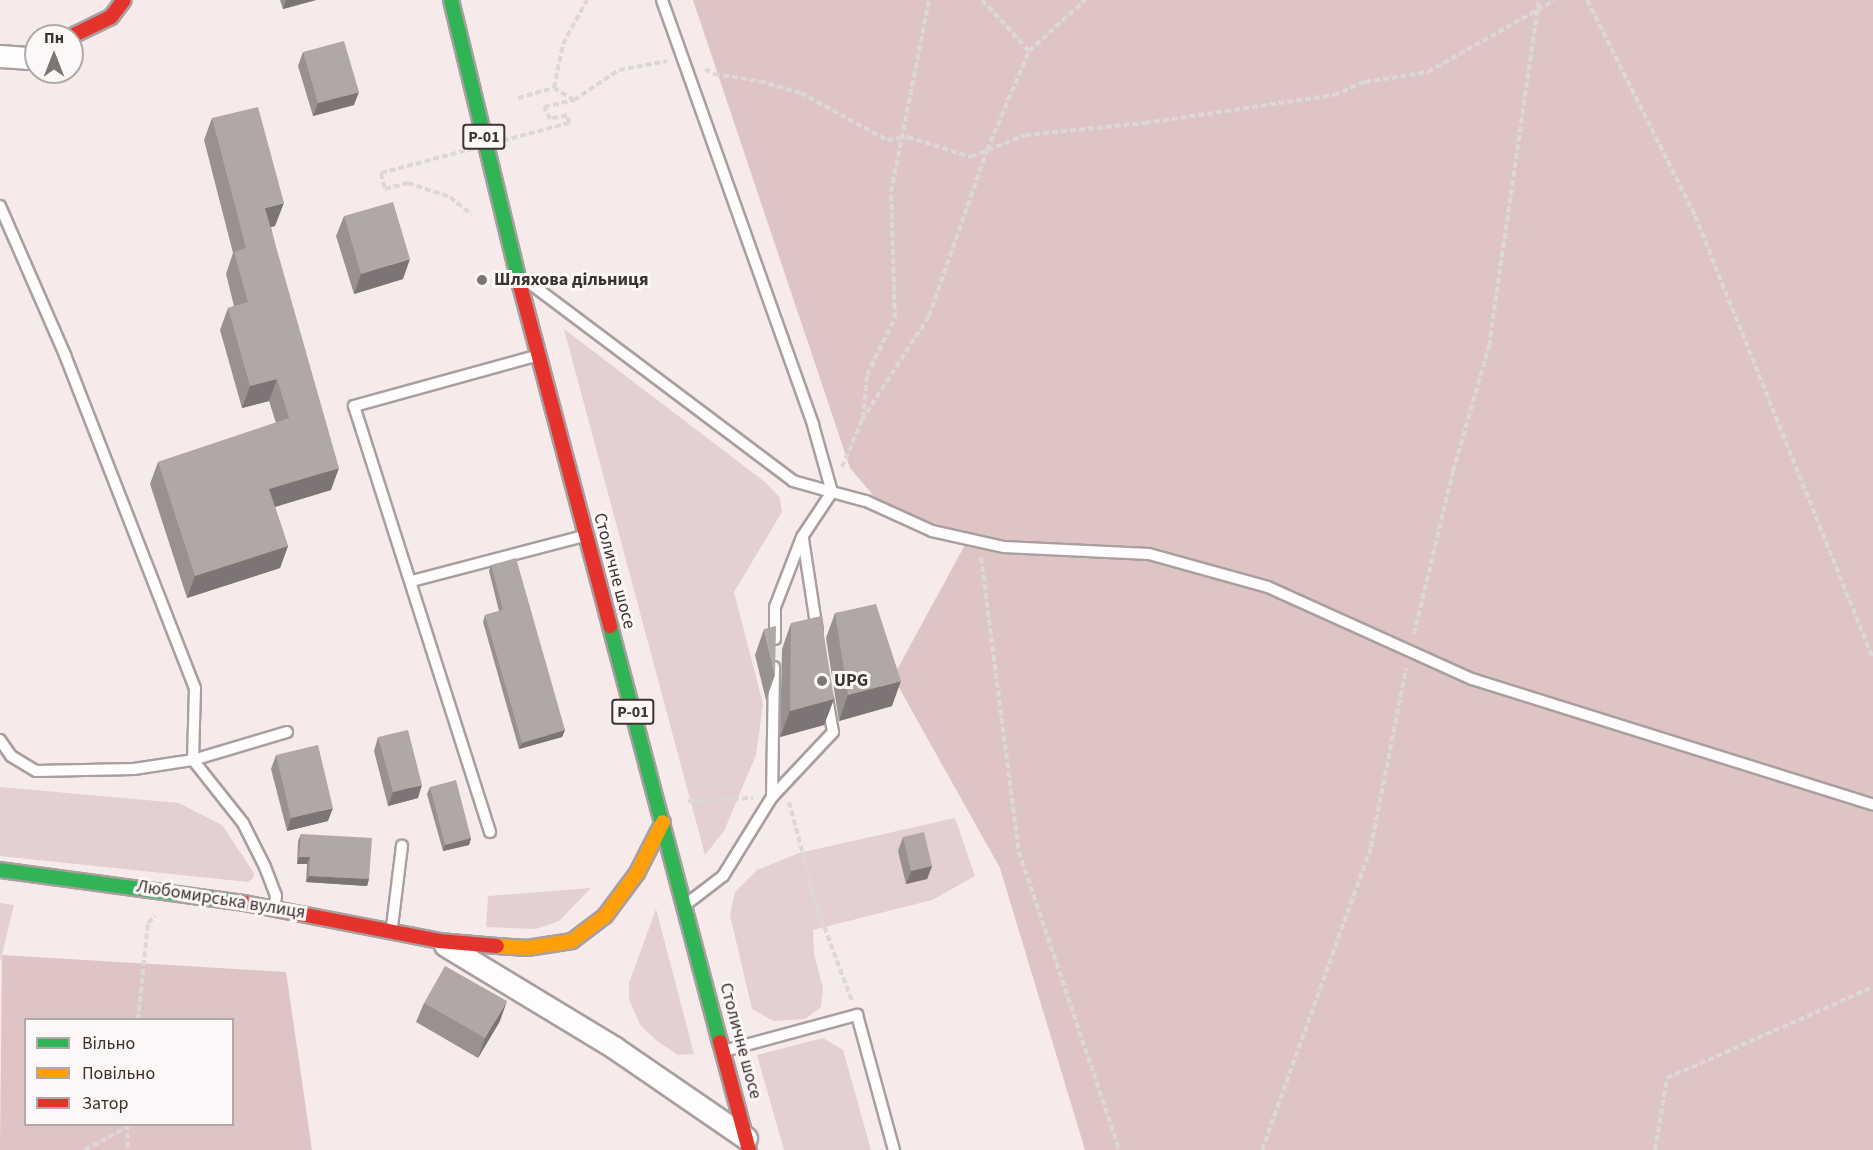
<!DOCTYPE html>
<html>
<head>
<meta charset="utf-8">
<style>
	body { margin:0 }
	#map { position:relative; width:1873px; height:1150px; overflow:hidden; background:#f7eaea; font-family:"Source Sans 3",sans-serif }
	div>[style] { position:absolute }
	[style*='--x'] { left:calc(var(--x)*1px); top:calc(var(--y)*1px); width:calc(var(--w)*1px); rotate:calc(var(--a)*1deg) }
	.green>* { inset:0; background:#e3d0d0 }
	.forest>* { inset:0; background:#dec4c5 }
	.path>* { height:4px; margin-top:-2px; transform-origin:0; background:repeating-linear-gradient(90deg,#ddd8d8 0 6px,transparent 0 9px) }
	.roads { filter:drop-shadow(2px 0 #a99f9f) drop-shadow(-2px 0 #a99f9f) drop-shadow(0 2px #a99f9f) drop-shadow(0 -2px #a99f9f) }
	.lane>* { height:10px; margin:-5px; padding:0 5px; transform-origin:5px; border-radius:5px; background:#fefcfc }
	.street>* { height:21px; margin:-10.5px; padding:0 10.5px; transform-origin:10.5px; border-radius:10.5px; background:#fefcfc }
	.fast>* { height:14px; margin:-7px; padding:0 7px; transform-origin:7px; border-radius:7px; background:#30b455 }
	.slow>* { height:14px; margin:-7px; padding:0 7px; transform-origin:7px; border-radius:7px; background:#ff9f0a }
	.jam>* { height:14px; margin:-7px; padding:0 7px; transform-origin:7px; border-radius:7px; background:#e5322d }
	.path-bridge>* { height:4px; margin-top:-2px; transform-origin:0; background:repeating-linear-gradient(90deg,#ddd8d8 0 6px,transparent 0 9px) }
	.wall>* { inset:0; background:#999090 }
	.shaded-wall>* { inset:0; background:#7d7575 }
	.building>* { inset:0; background:#b2a7a7 }
	.dots>* { width:16px; height:16px; translate:-50% -50%; box-sizing:border-box; border:3px solid #fdf7f7; border-radius:50% }
	span { translate:-50% -50%; white-space:nowrap; text-align:center; line-height:1.15; -webkit-text-stroke:6px #fdf7f7; paint-order:stroke }
	.shield-label span { padding:2px 4px; background:#fdf7f7; border:2px solid; border-radius:4px; -webkit-text-stroke-width:0 }
	.shield-label { font-size:16px; color:#3e3333; font-weight:700 }
	.poi-label { font-size:18px; color:#3e3333; font-weight:700 }
	.left { translate:0 -50%; text-align:left }
	.street-label { font-size:18px; color:#3e3333 }
	.legend { position:absolute; left:24px; top:1018px; width:210px; height:108px; box-sizing:border-box; background:#fdf7f7; border:2px solid #b1a9a9; margin:0; padding:8px 10px; list-style:none; font-size:18px; color:#3e3333 }
	.legend li { display:flex; align-items:center; gap:12px; height:30px }
	.legend b { width:30px; border:2px solid #b1a9a9 }
	.north { position:absolute; left:24px; top:24px; width:60px; height:60px; box-sizing:border-box; background:#fdf7f7; border:2px solid #b1a9a9; border-radius:50%; rotate:0deg; font-size:16px; font-weight:700; line-height:24px; text-align:center; color:#3e3333 }
	.north::after { content:''; display:block; margin:auto; width:21px; height:27px; background:#7f7373; clip-path:polygon(50% 0,100% 100%,50% 72%,0 100%) }
</style>
</head>
<body>
<div id="map">
	<div class="green">
		<div style="clip-path:polygon(564px 329px,765px 482px,780px 498px,782px 512px,734px 592px,763px 704px,756px 755px,724px 831px,705px 855px)"></div>
		<div style="clip-path:polygon(0 787px,179px 803px,222px 825px,254px 873px,253px 878px,248px 882px,0 856px)"></div>
		<div style="clip-path:polygon(955px 818px,975px 876px,932px 900px,813px 930px,814px 954px,823px 988px,821px 1007px,805px 1019px,774px 1021px,752px 1009px,730px 915px,735px 892px,757px 870px,799px 853px)"></div>
		<div style="clip-path:polygon(591px 888px,559px 921px,536px 929px,486px 927px,488px 896px)"></div>
		<div style="clip-path:polygon(0 903px,14px 905px,0 963px)"></div>
		<div style="clip-path:polygon(656px 909px,694px 1054px,678px 1055px,657px 1041px,641px 1026px,629px 1000px,629px 983px)"></div>
		<div style="clip-path:polygon(823px 1038px,843px 1050px,871px 1150px,784px 1150px,757px 1055px)"></div>
	</div>
	<div class="forest">
		<div style="clip-path:polygon(693px 0,1873px 0,1873px 1150px,1085px 1150px,1000px 868px,893px 677px,966px 543px,883px 507px,850px 468px)"></div>
		<div style="clip-path:polygon(evenodd,2px 955px,286px 972px,312px 1150px,0 1150px,2px 955px,26px 1020px,232px 1020px,232px 1124px,26px 1124px,26px 1020px)"></div>
	</div>
	<div class="path">
		<div style="--x:982;--y:0;--w:69;--a:47.3"></div>
		<div style="--x:1029;--y:51;--w:76;--a:-42.3"></div>
		<div style="--x:1587;--y:0;--w:241;--a:63.4"></div>
		<div style="--x:1695;--y:216;--w:477;--a:68.1"></div>
		<div style="--x:705;--y:69;--w:10;--a:29"></div>
		<div style="--x:714;--y:74;--w:47;--a:8.7"></div>
		<div style="--x:760;--y:81;--w:43;--a:16.3"></div>
		<div style="--x:801;--y:93;--w:98;--a:28.7"></div>
		<div style="--x:887;--y:140;--w:21;--a:-8"></div>
		<div style="--x:908;--y:137;--w:66;--a:17.6"></div>
		<div style="--x:971;--y:157;--w:58;--a:-22.2"></div>
		<div style="--x:1025;--y:135;--w:121;--a:-5.7"></div>
		<div style="--x:1145;--y:123;--w:191;--a:-8.4"></div>
		<div style="--x:1334;--y:95;--w:34;--a:-23"></div>
		<div style="--x:1365;--y:82;--w:64;--a:-9"></div>
		<div style="--x:1428;--y:72;--w:146;--a:-29.6"></div>
		<div style="--x:518;--y:98;--w:37;--a:-16"></div>
		<div style="--x:574;--y:100;--w:23;--a:-149"></div>
		<div style="--x:554;--y:88;--w:45;--a:-78.4"></div>
		<div style="--x:563;--y:44;--w:50;--a:-61.4"></div>
		<div style="--x:569;--y:123;--w:8;--a:-104"></div>
		<div style="--x:567;--y:115;--w:17;--a:167"></div>
		<div style="--x:550;--y:119;--w:13;--a:-117"></div>
		<div style="--x:544;--y:107;--w:31;--a:-13"></div>
		<div style="--x:574;--y:100;--w:54;--a:-33.7"></div>
		<div style="--x:619;--y:70;--w:49;--a:-10.6"></div>
		<div style="--x:381;--y:173;--w:16;--a:76"></div>
		<div style="--x:385;--y:189;--w:24;--a:-15"></div>
		<div style="--x:408;--y:183;--w:44;--a:18.4"></div>
		<div style="--x:450;--y:197;--w:28;--a:39"></div>
		<div style="--x:863;--y:418;--w:43;--a:-84.7"></div>
		<div style="--x:867;--y:375;--w:64;--a:-63.8"></div>
		<div style="--x:895;--y:318;--w:126;--a:-91.8"></div>
		<div style="--x:891;--y:192;--w:196;--a:-78.8"></div>
		<div style="--x:842;--y:467;--w:51;--a:-66.9"></div>
		<div style="--x:862;--y:420;--w:124;--a:-57.2"></div>
		<div style="--x:929;--y:316;--w:176;--a:-70.7"></div>
		<div style="--x:987;--y:150;--w:108;--a:-67"></div>
		<div style="--x:981;--y:557;--w:297;--a:82.7"></div>
		<div style="--x:1019;--y:852;--w:314;--a:71.4"></div>
		<div style="--x:1414;--y:634;--w:168;--a:-76.5"></div>
		<div style="--x:1453;--y:471;--w:130;--a:-73.9"></div>
		<div style="--x:1489;--y:346;--w:350;--a:-81.8"></div>
		<div style="--x:688;--y:801;--w:65;--a:-2.6"></div>
		<div style="--x:789;--y:802;--w:112;--a:75"></div>
		<div style="--x:818;--y:910;--w:97;--a:69.5"></div>
		<div style="--x:138;--y:1020;--w:98;--a:-84.1"></div>
		<div style="--x:148;--y:923;--w:10;--a:-45"></div>
		<div style="--x:127;--y:1124;--w:26;--a:88"></div>
		<div style="--x:85;--y:1150;--w:48;--a:-28.7"></div>
		<div style="--x:1262;--y:1150;--w:322;--a:-70.2"></div>
		<div style="--x:1371;--y:847;--w:182;--a:-78.9"></div>
		<div style="--x:1655;--y:1150;--w:73;--a:-80.5"></div>
		<div style="--x:1667;--y:1078;--w:225;--a:-23.8"></div>
	</div>
	<div class="roads">
		<div class="lane">
			<div style="--x:662;--y:0;--w:451;--a:70.4"></div>
			<div style="--x:813;--y:425;--w:70;--a:74.2"></div>
			<div style="--x:832;--y:492;--w:35;--a:15"></div>
			<div style="--x:866;--y:501;--w:72;--a:24.4"></div>
			<div style="--x:932;--y:531;--w:74;--a:12.5"></div>
			<div style="--x:1004;--y:547;--w:145;--a:2.8"></div>
			<div style="--x:1149;--y:554;--w:123;--a:15.5"></div>
			<div style="--x:1268;--y:587;--w:224;--a:24.3"></div>
			<div style="--x:1472;--y:679;--w:420;--a:17.4"></div>
			<div style="--x:0;--y:206;--w:163;--a:66.4"></div>
			<div style="--x:65;--y:355;--w:357;--a:68.7"></div>
			<div style="--x:195;--y:688;--w:72;--a:91.6"></div>
			<div style="--x:193;--y:760;--w:80;--a:51.6"></div>
			<div style="--x:243;--y:823;--w:49;--a:63.4"></div>
			<div style="--x:265;--y:867;--w:31;--a:69"></div>
			<div style="--x:276;--y:896;--w:8;--a:97"></div>
			<div style="--x:527;--y:281;--w:333;--a:36.9"></div>
			<div style="--x:793;--y:481;--w:41;--a:15.8"></div>
			<div style="--x:832;--y:492;--w:54;--a:123.7"></div>
			<div style="--x:802;--y:537;--w:75;--a:111.1"></div>
			<div style="--x:775;--y:607;--w:32;--a:90"></div>
			<div style="--x:803;--y:539;--w:92;--a:81.3"></div>
			<div style="--x:412;--y:581;--w:177;--a:-14.7"></div>
			<div style="--x:0;--y:740;--w:19;--a:55"></div>
			<div style="--x:11;--y:756;--w:29;--a:31"></div>
			<div style="--x:36;--y:771;--w:98;--a:-1.2"></div>
			<div style="--x:134;--y:769;--w:60;--a:-8.7"></div>
			<div style="--x:193;--y:760;--w:98;--a:-16.6"></div>
			<div style="--x:772;--y:797;--w:89;--a:-46.8"></div>
			<div style="--x:833;--y:732;--w:34;--a:-100"></div>
			<div style="--x:490;--y:832;--w:447;--a:-107.7"></div>
			<div style="--x:354;--y:406;--w:188;--a:-15.4"></div>
			<div style="--x:689;--y:902;--w:43;--a:-37.4"></div>
			<div style="--x:723;--y:876;--w:93;--a:-58.2"></div>
			<div style="--x:772;--y:797;--w:130;--a:-89.1"></div>
			<div style="--x:392;--y:927;--w:82;--a:-83"></div>
			<div style="--x:727;--y:1050;--w:135;--a:-15.1"></div>
			<div style="--x:857;--y:1015;--w:140;--a:74.7"></div>
		</div>
		<div class="street">
			<div style="--x:0;--y:56;--w:27;--a:4"></div>
			<div style="--x:27;--y:58;--w:10;--a:-24"></div>
			<div style="--x:445;--y:945;--w:199;--a:31.2"></div>
			<div style="--x:615;--y:1048;--w:159;--a:34.5"></div>
		</div>
		<div class="fast">
			<div style="--x:451;--y:0;--w:293;--a:76.4"></div>
			<div style="--x:610;--y:626;--w:430;--a:75.2"></div>
			<div style="--x:0;--y:870;--w:246;--a:7.7"></div>
		</div>
		<div class="slow">
			<div style="--x:497;--y:946;--w:30;--a:4"></div>
			<div style="--x:527;--y:948;--w:46;--a:-8.8"></div>
			<div style="--x:572;--y:941;--w:41;--a:-37.1"></div>
			<div style="--x:605;--y:916;--w:54;--a:-53.3"></div>
			<div style="--x:637;--y:873;--w:57;--a:-63"></div>
		</div>
		<div class="jam">
			<div style="--x:72;--y:36;--w:43;--a:-26"></div>
			<div style="--x:111;--y:17;--w:21;--a:-53"></div>
			<div style="--x:520;--y:285;--w:353;--a:75.2"></div>
			<div style="--x:244;--y:903;--w:199;--a:11"></div>
			<div style="--x:439;--y:941;--w:58;--a:4.9"></div>
			<div style="--x:720;--y:1042;--w:112;--a:75"></div>
		</div>
	</div>
	<div class="path-bridge">
		<div style="--x:381;--y:173;--w:195;--a:-14.9"></div>
	</div>
	<div class="wall">
		<div style="clip-path:polygon(280px 0,316px 0,283px 9px)"></div>
		<div style="clip-path:polygon(303px 52px,354px 105px,313px 116px,298px 66px)"></div>
		<div style="clip-path:polygon(212px 118px,275px 226px,271px 227px,331px 490px,275px 507px,288px 546px,280px 568px,187px 598px,150px 484px,158px 462px,276px 423px,269px 401px,242px 408px,220px 330px,228px 308px,234px 306px,226px 274px,233px 253px,204px 140px)"></div>
		<div style="clip-path:polygon(344px 216px,403px 279px,354px 294px,336px 236px)"></div>
		<div style="clip-path:polygon(491px 565px,565px 730px,562px 737px,519px 749px,483px 622px,485px 615px,499px 611px,489px 571px)"></div>
		<div style="clip-path:polygon(835px 613px,892px 706px,839px 721px,826px 638px)"></div>
		<div style="clip-path:polygon(791px 623px,834px 699px,824px 725px,780px 737px,782px 649px)"></div>
		<div style="clip-path:polygon(764px 629px,775px 675px,766px 700px,755px 655px)"></div>
		<div style="clip-path:polygon(378px 737px,418px 798px,388px 806px,374px 751px)"></div>
		<div style="clip-path:polygon(276px 755px,328px 821px,287px 831px,271px 769px)"></div>
		<div style="clip-path:polygon(430px 787px,471px 838px,469px 845px,443px 851px,427px 794px)"></div>
		<div style="clip-path:polygon(301px 834px,369px 879px,367px 886px,306px 882px,307px 864px,297px 864px,298px 841px)"></div>
		<div style="clip-path:polygon(903px 837px,932px 866px,927px 879px,906px 884px,898px 851px)"></div>
		<div style="clip-path:polygon(424px 1003px,500px 1021px,478px 1058px,416px 1022px)"></div>
	</div>
	<div class="shaded-wall">
		<div style="clip-path:polygon(286px 0,316px 0,283px 9px)"></div>
		<div style="clip-path:polygon(359px 92px,354px 105px,313px 116px,318px 103px)"></div>
		<div style="clip-path:polygon(284px 203px,275px 226px,257px 230px,265px 208px)"></div>
		<div style="clip-path:polygon(410px 259px,403px 279px,354px 294px,361px 274px)"></div>
		<div style="clip-path:polygon(277px 379px,269px 401px,242px 408px,250px 386px)"></div>
		<div style="clip-path:polygon(339px 468px,331px 490px,261px 511px,269px 489px)"></div>
		<div style="clip-path:polygon(288px 546px,280px 568px,187px 598px,195px 576px)"></div>
		<div style="clip-path:polygon(901px 681px,892px 706px,839px 721px,848px 695px)"></div>
		<div style="clip-path:polygon(834px 699px,824px 725px,780px 737px,790px 711px)"></div>
		<div style="clip-path:polygon(565px 730px,562px 737px,519px 749px,522px 743px)"></div>
		<div style="clip-path:polygon(422px 785px,418px 798px,388px 806px,393px 792px)"></div>
		<div style="clip-path:polygon(333px 808px,328px 821px,287px 831px,291px 818px)"></div>
		<div style="clip-path:polygon(471px 838px,469px 845px,443px 851px,445px 845px)"></div>
		<div style="clip-path:polygon(299px 857px,310px 857px,307px 864px,297px 864px)"></div>
		<div style="clip-path:polygon(932px 866px,927px 879px,906px 884px,911px 871px)"></div>
		<div style="clip-path:polygon(309px 876px,369px 879px,367px 886px,306px 882px)"></div>
		<div style="clip-path:polygon(507px 1001px,500px 1021px,478px 1058px,485px 1038px)"></div>
	</div>
	<div class="building">
		<div style="clip-path:polygon(344px 41px,359px 92px,318px 103px,303px 52px)"></div>
		<div style="clip-path:polygon(258px 107px,284px 203px,265px 208px,339px 468px,269px 489px,288px 546px,195px 576px,158px 462px,289px 418px,277px 379px,250px 386px,228px 308px,248px 302px,234px 252px,246px 248px,212px 118px)"></div>
		<div style="clip-path:polygon(393px 202px,410px 259px,361px 274px,344px 216px)"></div>
		<div style="clip-path:polygon(516px 558px,565px 730px,522px 743px,485px 615px,503px 610px,491px 565px)"></div>
		<div style="clip-path:polygon(876px 604px,901px 681px,848px 695px,835px 613px)"></div>
		<div style="clip-path:polygon(821px 616px,834px 699px,790px 711px,791px 623px)"></div>
		<div style="clip-path:polygon(776px 626px,775px 675px,764px 629px)"></div>
		<div style="clip-path:polygon(408px 730px,422px 785px,393px 792px,378px 737px)"></div>
		<div style="clip-path:polygon(318px 745px,333px 808px,291px 818px,276px 755px)"></div>
		<div style="clip-path:polygon(456px 780px,471px 838px,445px 845px,430px 787px)"></div>
		<div style="clip-path:polygon(924px 832px,932px 866px,911px 871px,903px 837px)"></div>
		<div style="clip-path:polygon(301px 834px,372px 838px,369px 879px,309px 876px,310px 857px,299px 857px)"></div>
		<div style="clip-path:polygon(445px 966px,507px 1001px,485px 1038px,424px 1003px)"></div>
	</div>
	<div class="dots">
		<div style="left:482px;top:280px;background:#7f7373"></div>
		<div style="left:822px;top:681px;background:#7f7373"></div>
	</div>
	<div class="shield-label">
		<span style="left:484px;top:137px">Р-01</span>
		<span style="left:633px;top:712px">Р-01</span>
	</div>
	<div class="poi-label">
		<span class="left" style="left:494px;top:280px">Шляхова дільниця</span>
		<span class="left" style="left:834px;top:681px">UPG</span>
	</div>
	<div class="street-label">
		<span style="left:614px;top:571px;rotate:75deg">Столичне шосе</span>
		<span style="left:221px;top:900px;rotate:9deg">Любомирська вулиця</span>
		<span style="left:740px;top:1041px;rotate:75deg">Столичне шосе</span>
	</div>
	<ul class="legend">
	<li><b style="height:8px;background:#30b455"></b>Вільно</li>
	<li><b style="height:8px;background:#ff9f0a"></b>Повільно</li>
	<li><b style="height:8px;background:#e5322d"></b>Затор</li>
	</ul>
	<div class="north">Пн</div>
</div>
</body>
</html>
